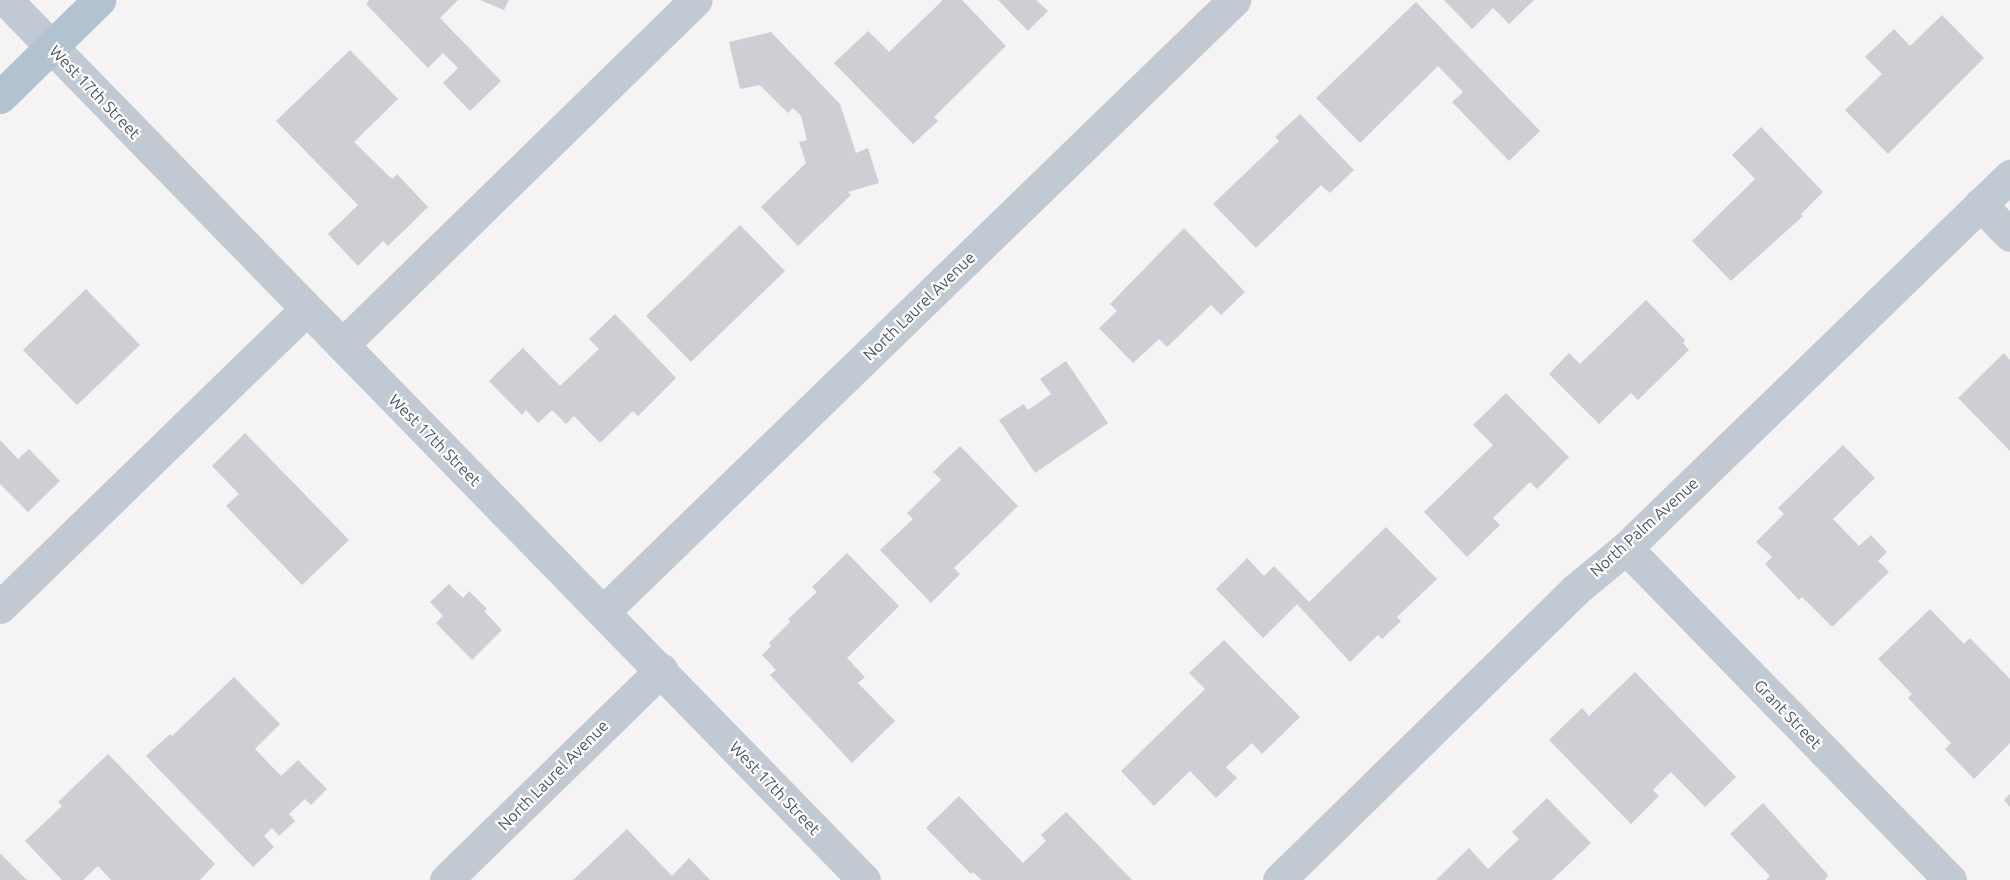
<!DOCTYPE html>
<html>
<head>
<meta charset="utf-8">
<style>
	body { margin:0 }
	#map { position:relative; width:2010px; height:880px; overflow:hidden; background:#f5f3f3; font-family:Ubuntu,sans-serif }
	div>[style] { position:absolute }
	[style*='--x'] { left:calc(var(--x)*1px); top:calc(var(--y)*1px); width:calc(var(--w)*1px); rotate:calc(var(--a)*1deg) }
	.building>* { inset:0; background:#cdcfd5 }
	.minor>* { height:33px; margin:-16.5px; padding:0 16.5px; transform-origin:16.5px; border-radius:16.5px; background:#c1cad2 }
	.major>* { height:33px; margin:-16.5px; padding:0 16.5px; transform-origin:16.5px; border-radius:16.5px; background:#b3c2d1 }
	span { translate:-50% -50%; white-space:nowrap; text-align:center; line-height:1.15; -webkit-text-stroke:4.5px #fff; paint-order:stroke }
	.street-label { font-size:16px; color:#4a5661 }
</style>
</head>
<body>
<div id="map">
	<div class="building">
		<div style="clip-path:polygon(369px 0,458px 0,440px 18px,501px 81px,470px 111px,443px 83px,458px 68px,443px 53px,428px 68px,366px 4px)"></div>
		<div style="clip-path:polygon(480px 0,509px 0,504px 10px)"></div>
		<div style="clip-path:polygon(943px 0,962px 0,1006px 46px,934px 117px,938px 121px,913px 144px,834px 63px,868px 31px,889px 52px)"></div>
		<div style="clip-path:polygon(998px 0,1036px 0,1048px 11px,1028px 31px)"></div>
		<div style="clip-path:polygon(1444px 0,1534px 0,1509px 24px,1493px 8px,1472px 29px)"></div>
		<div style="clip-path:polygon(1416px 2px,1540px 131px,1509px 161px,1452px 102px,1463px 92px,1438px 66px,1360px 143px,1316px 98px)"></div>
		<div style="clip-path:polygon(1942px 15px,1984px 58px,1888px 154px,1845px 110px,1882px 74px,1865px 57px,1894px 29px,1910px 46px)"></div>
		<div style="clip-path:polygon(771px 32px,840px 104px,856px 153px,868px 148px,879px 183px,848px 192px,851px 195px,798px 246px,761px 207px,806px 163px,799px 142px,807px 140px,801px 116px,793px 108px,788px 113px,760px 85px,740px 89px,729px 42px)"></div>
		<div style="clip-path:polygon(350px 50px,398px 99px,354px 142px,392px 179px,397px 174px,428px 207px,388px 246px,383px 241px,358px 266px,328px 234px,358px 205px,276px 121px)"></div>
		<div style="clip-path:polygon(1300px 114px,1354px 170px,1330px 193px,1321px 185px,1256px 248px,1213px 204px,1279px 141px,1275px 137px)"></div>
		<div style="clip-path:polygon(1761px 127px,1823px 192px,1801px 214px,1803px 216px,1731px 281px,1692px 241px,1755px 179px,1732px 155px)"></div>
		<div style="clip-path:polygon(740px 225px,785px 271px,691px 362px,646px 316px)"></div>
		<div style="clip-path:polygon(1184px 228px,1245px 292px,1221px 315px,1211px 305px,1167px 347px,1159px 339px,1133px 363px,1099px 328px,1117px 311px,1110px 304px)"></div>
		<div style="clip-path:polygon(86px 289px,140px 345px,77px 405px,23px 350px)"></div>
		<div style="clip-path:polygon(1646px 300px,1685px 340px,1683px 343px,1689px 350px,1638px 400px,1631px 393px,1599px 424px,1549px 374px,1569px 353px,1580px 364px)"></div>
		<div style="clip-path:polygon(615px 314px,676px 378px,638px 416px,633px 411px,600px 443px,574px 416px,566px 424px,552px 410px,538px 423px,526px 410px,522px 415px,489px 381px,523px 348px,560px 386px,599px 349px,589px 339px)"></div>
		<div style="clip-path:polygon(2004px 353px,2010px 360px,2010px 451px,1958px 398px)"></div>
		<div style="clip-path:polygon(1066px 361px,1108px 423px,1035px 473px,999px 420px,1024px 404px,1028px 410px,1051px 394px,1040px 379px)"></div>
		<div style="clip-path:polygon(1506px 393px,1569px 457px,1537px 489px,1530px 482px,1493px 518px,1500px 525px,1467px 557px,1424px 512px,1493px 445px,1473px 425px)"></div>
		<div style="clip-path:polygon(245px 433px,349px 540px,302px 585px,226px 506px,239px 494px,212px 466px)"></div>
		<div style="clip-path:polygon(0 440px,18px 459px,29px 449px,60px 481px,28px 512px,0 484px)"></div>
		<div style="clip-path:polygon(1843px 445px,1875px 478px,1833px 519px,1859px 546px,1871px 535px,1887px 552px,1878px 561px,1889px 572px,1832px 627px,1802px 597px,1799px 600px,1765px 564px,1772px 557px,1756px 542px,1784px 514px,1778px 508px)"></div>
		<div style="clip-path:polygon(960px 446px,1018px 506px,954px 568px,960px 574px,931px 603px,880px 550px,913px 519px,907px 513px,941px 480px,933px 472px)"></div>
		<div style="clip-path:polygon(1386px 527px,1437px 579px,1397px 617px,1401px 621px,1382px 639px,1378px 635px,1350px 662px,1297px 604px,1263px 638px,1216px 589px,1247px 558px,1264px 576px,1274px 566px,1309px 602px)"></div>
		<div style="clip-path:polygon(847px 553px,899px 606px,847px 658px,865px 677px,858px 683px,895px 721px,852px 763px,770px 675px,776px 670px,762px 655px,771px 646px,769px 643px,790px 622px,788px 619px,817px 592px,812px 587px)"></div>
		<div style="clip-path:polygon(449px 584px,463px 598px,469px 591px,487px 609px,484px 611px,502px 630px,472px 660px,436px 623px,443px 616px,430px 602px)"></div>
		<div style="clip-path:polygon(1930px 609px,1964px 644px,1970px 638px,2010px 679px,2010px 743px,1974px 779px,1945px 749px,1951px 743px,1908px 698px,1912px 694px,1878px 659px)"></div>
		<div style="clip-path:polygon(1224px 640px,1300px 717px,1262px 754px,1252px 743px,1226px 767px,1237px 778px,1216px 798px,1190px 771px,1154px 806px,1121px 771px,1205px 689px,1189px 673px)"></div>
		<div style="clip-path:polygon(1635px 672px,1736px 777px,1705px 807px,1671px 772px,1653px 790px,1659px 796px,1631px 824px,1549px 740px,1582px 708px,1589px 716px)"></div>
		<div style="clip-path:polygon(234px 677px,280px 724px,255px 749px,281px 776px,298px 760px,327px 789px,311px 805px,305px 799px,289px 814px,295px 821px,279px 836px,272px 828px,264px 836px,274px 847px,253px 867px,146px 756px,170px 734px,172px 736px)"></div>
		<div style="clip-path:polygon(108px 754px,215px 864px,200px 880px,111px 880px,98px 866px,83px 880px,62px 880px,25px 841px,62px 806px,58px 802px)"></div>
		<div style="clip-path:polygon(2010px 794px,2010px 807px,2004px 800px)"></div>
		<div style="clip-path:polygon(959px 796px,1023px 863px,1046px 841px,1041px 835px,1066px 812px,1132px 880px,981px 880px,973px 872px,971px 874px,926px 828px)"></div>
		<div style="clip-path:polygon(1547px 798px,1591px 843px,1552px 880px,1436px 880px,1469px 848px,1488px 869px,1519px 839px,1512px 832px)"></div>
		<div style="clip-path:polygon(1763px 803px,1828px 875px,1825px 880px,1766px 880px,1770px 876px,1730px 834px)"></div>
		<div style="clip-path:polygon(627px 829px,672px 876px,689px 858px,710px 880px,573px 880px)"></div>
		<div style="clip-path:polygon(0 853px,27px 880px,0 880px)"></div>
	</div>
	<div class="minor">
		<div style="--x:6;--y:0;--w:1229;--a:45.73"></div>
		<div style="--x:1980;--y:204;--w:43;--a:45.9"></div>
		<div style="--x:342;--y:345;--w:494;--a:-44.3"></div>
		<div style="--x:1626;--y:548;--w:464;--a:45.7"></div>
		<div style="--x:0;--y:607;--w:427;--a:-44.2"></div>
		<div style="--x:604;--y:611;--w:878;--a:-44.12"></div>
		<div style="--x:446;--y:880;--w:301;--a:-44.3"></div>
		<div style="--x:1279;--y:880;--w:414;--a:-44.4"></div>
		<div style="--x:1575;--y:590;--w:66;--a:-39.5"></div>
		<div style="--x:1626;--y:548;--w:535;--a:-44.09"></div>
	</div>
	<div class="major">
		<div style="--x:0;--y:97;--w:139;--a:-44.4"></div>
	</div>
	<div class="street-label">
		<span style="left:95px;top:92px;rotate:46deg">West 17th Street</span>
		<span style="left:919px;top:306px;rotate:-44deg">North Laurel Avenue</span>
		<span style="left:435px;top:440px;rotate:45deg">West 17th Street</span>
		<span style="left:1644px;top:527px;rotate:-42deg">North Palm Avenue</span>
		<span style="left:1788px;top:714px;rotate:46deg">Grant Street</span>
		<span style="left:553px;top:775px;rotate:-45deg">North Laurel Avenue</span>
		<span style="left:775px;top:788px;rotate:46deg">West 17th Street</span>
	</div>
</div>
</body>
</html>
